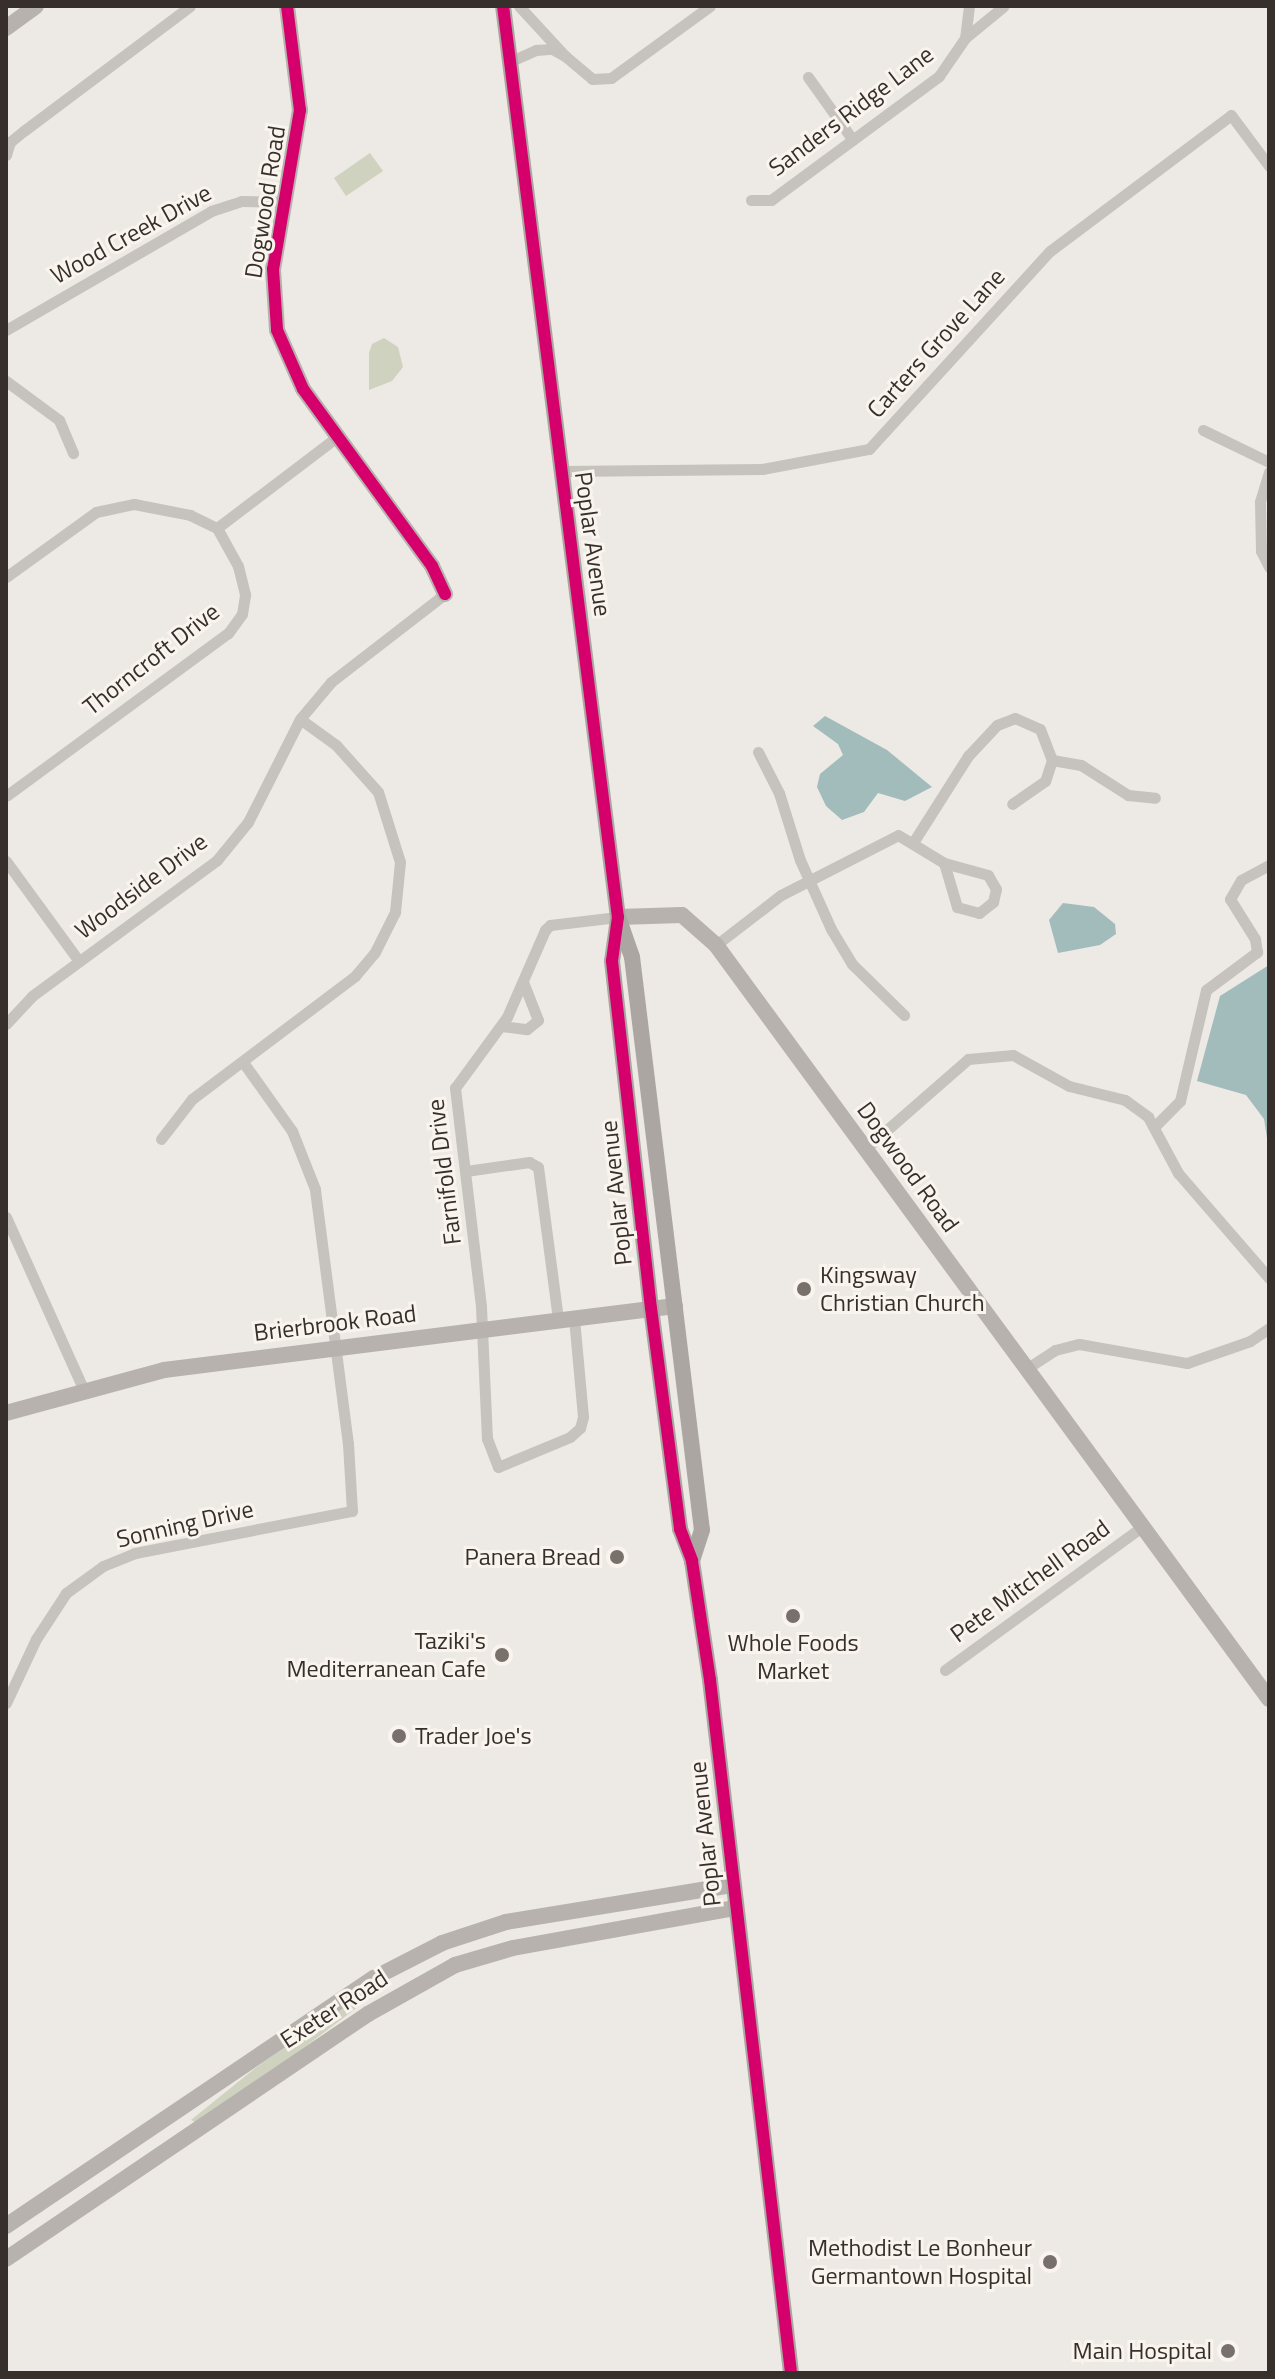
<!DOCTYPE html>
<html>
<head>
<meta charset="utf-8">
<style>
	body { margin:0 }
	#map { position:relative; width:1275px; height:2379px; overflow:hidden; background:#ede9e4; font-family:"Titillium Web",sans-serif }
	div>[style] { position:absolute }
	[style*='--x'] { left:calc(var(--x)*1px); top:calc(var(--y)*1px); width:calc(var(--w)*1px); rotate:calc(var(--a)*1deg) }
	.green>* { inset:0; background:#ced2bf }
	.water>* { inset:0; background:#a2bcbc }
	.street>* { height:11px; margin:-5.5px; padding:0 5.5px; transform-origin:5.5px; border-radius:5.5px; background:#c6c2bd }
	.secondary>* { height:16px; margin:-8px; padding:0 8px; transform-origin:8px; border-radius:8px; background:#b7b2ae }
	.primary>* { height:16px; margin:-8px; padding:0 8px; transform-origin:8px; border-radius:8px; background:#aba6a2 }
	.cycleway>* { height:12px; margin:-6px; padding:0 6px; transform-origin:6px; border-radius:6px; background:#d6006c }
	.dots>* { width:22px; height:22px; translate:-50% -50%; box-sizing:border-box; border:4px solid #f9f4ed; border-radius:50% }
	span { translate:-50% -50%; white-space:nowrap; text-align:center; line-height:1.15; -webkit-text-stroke:6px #f9f4ed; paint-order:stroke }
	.street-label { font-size:24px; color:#372f2b }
	.poi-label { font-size:24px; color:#372f2b }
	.left { translate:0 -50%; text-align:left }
	.right { translate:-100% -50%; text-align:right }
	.frame { position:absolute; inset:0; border:8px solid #372f2b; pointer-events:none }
</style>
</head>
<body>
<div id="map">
	<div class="green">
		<div style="clip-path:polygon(370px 153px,383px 171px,346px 196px,334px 178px)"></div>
		<div style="clip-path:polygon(384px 338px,398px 347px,403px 367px,392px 381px,369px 390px,369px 353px,372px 344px)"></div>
		<div style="clip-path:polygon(363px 1994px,367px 2000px,277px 2068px,195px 2122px,191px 2120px,258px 2066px)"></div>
	</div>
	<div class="water">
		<div style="clip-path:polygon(825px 716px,887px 750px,932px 787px,905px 801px,878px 793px,864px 812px,842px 820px,826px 806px,817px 787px,820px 774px,843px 755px,838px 744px,813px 726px)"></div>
		<div style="clip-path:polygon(1063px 903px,1094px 907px,1115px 924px,1116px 934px,1100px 945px,1058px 953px,1049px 920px)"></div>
		<div style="clip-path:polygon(1269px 965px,1269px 1151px,1264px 1119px,1246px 1095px,1197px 1081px,1220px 996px)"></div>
	</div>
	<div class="street">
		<div style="--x:969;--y:6;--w:32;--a:97"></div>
		<div style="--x:965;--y:38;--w:50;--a:-39.4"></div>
		<div style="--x:565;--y:56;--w:35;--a:40"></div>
		<div style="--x:592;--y:79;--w:19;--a:-3"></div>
		<div style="--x:611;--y:78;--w:122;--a:-36"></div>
		<div style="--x:509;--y:62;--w:30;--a:-24"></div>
		<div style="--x:536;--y:50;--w:16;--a:-4"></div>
		<div style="--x:552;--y:49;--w:15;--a:28"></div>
		<div style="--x:565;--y:56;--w:68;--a:-132.6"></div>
		<div style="--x:808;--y:77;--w:77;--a:54.5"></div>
		<div style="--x:6;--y:155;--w:14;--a:-73"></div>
		<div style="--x:10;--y:142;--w:19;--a:-39"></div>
		<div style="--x:25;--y:130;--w:206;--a:-36.9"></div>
		<div style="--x:751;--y:200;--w:20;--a:0"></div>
		<div style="--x:771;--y:200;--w:209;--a:-36.4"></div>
		<div style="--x:939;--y:76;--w:46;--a:-55.6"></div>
		<div style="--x:6;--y:330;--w:237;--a:-30.1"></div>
		<div style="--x:211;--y:211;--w:32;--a:-18"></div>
		<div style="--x:241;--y:201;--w:45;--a:1.3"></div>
		<div style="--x:6;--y:381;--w:66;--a:36.3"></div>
		<div style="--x:59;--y:420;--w:36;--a:67"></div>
		<div style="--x:1203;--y:430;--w:73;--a:25.9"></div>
		<div style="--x:561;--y:471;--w:201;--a:-0.6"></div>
		<div style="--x:762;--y:469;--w:109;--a:-10.6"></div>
		<div style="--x:869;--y:449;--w:268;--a:-47.6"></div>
		<div style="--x:1050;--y:251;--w:226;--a:-36.9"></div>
		<div style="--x:1231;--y:115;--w:64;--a:53.3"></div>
		<div style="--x:1269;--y:472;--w:31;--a:107"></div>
		<div style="--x:1260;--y:502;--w:49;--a:88.8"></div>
		<div style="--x:1261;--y:551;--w:18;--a:63"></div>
		<div style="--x:217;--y:528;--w:152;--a:-37.2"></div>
		<div style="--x:6;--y:577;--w:111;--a:-35.8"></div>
		<div style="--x:96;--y:512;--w:39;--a:-12"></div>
		<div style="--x:134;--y:504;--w:57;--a:11.1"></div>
		<div style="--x:190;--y:515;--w:30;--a:26"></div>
		<div style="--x:217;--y:528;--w:43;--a:61.1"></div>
		<div style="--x:238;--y:566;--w:30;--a:76"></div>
		<div style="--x:245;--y:595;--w:19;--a:99"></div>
		<div style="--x:242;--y:614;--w:24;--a:126"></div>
		<div style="--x:228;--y:633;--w:275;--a:143.7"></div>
		<div style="--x:758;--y:752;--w:46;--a:62.9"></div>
		<div style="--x:779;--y:793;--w:70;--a:72.6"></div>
		<div style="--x:800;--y:860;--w:76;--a:65.8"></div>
		<div style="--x:831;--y:929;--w:41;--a:59"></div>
		<div style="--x:852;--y:964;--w:73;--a:44.4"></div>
		<div style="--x:1052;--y:760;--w:29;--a:10"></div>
		<div style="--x:1081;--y:765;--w:56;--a:32.6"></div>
		<div style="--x:1128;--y:795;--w:27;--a:6"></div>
		<div style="--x:914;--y:841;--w:101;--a:-57.6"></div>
		<div style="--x:968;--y:756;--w:42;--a:-46.9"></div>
		<div style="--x:997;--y:725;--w:19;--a:-21"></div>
		<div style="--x:1015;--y:718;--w:27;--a:24"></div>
		<div style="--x:1040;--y:729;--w:33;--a:69"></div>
		<div style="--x:1052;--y:760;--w:22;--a:108"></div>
		<div style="--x:1045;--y:781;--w:40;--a:145.1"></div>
		<div style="--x:6;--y:861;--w:124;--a:53.9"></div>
		<div style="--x:716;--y:945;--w:82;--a:-37.6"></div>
		<div style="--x:781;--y:895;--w:131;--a:-27.1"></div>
		<div style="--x:898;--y:835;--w:54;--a:31.3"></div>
		<div style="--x:944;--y:863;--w:46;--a:73.5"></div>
		<div style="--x:957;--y:907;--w:23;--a:15"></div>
		<div style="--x:979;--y:913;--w:18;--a:-38"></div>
		<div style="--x:993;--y:902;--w:13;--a:-77"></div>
		<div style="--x:996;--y:889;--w:16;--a:-120"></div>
		<div style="--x:988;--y:875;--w:46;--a:-164.7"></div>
		<div style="--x:6;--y:1024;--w:38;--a:-47"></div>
		<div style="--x:32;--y:996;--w:230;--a:-36.3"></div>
		<div style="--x:217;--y:860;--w:49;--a:-50.8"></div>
		<div style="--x:248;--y:822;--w:115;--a:-63.2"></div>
		<div style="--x:300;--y:719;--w:48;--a:-50"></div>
		<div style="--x:331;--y:682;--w:144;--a:-37.7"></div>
		<div style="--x:501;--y:1026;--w:26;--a:7"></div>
		<div style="--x:527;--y:1029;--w:14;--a:-39"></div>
		<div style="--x:538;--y:1020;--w:41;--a:-111.5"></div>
		<div style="--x:1156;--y:1125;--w:34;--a:-45"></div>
		<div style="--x:1180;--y:1101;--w:114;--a:-76.8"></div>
		<div style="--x:1206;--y:990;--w:64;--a:-36.7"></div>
		<div style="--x:1257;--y:952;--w:13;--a:-99"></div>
		<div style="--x:1255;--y:939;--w:47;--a:-122"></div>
		<div style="--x:1230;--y:899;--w:22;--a:-60"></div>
		<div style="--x:1241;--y:880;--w:32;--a:-28"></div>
		<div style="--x:161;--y:1139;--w:51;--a:-52.2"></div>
		<div style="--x:192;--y:1099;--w:204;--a:-37"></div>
		<div style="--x:355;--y:976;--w:31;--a:-50"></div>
		<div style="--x:375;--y:952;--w:45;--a:-63.4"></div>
		<div style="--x:395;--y:912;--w:50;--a:-84.3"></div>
		<div style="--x:400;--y:862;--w:73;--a:-107.4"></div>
		<div style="--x:378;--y:792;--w:63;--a:-131.8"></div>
		<div style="--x:336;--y:745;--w:44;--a:-144.2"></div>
		<div style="--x:865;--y:1149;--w:137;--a:-41.1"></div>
		<div style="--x:968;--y:1059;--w:45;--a:-5.1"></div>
		<div style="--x:1013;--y:1055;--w:64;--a:29"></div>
		<div style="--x:1069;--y:1086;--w:58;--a:14"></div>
		<div style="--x:1125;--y:1100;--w:29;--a:36"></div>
		<div style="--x:1148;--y:1117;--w:64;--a:61.8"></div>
		<div style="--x:1178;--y:1173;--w:139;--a:49.1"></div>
		<div style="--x:466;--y:1171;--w:64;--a:-8.1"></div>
		<div style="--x:529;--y:1162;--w:10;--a:29"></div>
		<div style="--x:538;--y:1167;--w:153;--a:82.5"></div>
		<div style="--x:6;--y:1217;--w:188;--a:65.8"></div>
		<div style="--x:574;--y:1318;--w:99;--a:84.8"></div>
		<div style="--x:583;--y:1417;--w:11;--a:105"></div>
		<div style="--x:580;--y:1428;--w:13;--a:138"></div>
		<div style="--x:570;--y:1437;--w:78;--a:157.4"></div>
		<div style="--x:498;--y:1467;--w:30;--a:-111"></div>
		<div style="--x:487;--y:1439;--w:133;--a:-92.6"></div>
		<div style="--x:481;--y:1306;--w:220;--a:-96.8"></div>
		<div style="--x:455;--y:1088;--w:88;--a:-53.8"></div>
		<div style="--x:507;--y:1017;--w:95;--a:-66.4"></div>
		<div style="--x:545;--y:930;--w:7;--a:-45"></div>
		<div style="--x:550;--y:925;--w:68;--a:-6.7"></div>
		<div style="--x:1026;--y:1369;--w:35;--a:-33"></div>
		<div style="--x:1055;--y:1350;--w:25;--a:-14"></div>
		<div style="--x:1079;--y:1344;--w:110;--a:10"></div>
		<div style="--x:1187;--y:1363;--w:67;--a:-19.2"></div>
		<div style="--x:1250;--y:1341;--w:23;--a:-34"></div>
		<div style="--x:945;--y:1670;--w:243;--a:-36"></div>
		<div style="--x:6;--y:1703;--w:71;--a:-64.9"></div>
		<div style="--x:36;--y:1639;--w:55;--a:-56.9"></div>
		<div style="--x:66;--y:1593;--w:46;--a:-36.1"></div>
		<div style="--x:103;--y:1566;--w:35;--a:-22"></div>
		<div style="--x:135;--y:1553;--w:221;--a:-11"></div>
		<div style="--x:352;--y:1511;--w:67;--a:-93.4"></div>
		<div style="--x:348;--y:1444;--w:257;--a:-97.4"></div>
		<div style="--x:315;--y:1189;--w:62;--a:-111.6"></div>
		<div style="--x:292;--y:1131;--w:85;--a:-125.4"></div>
	</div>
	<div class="secondary">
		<div style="--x:287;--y:6;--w:105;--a:82.9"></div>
		<div style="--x:300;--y:110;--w:161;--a:99.6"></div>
		<div style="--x:273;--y:269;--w:61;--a:86.2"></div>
		<div style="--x:277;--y:330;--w:64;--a:66.2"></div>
		<div style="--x:303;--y:389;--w:219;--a:53.9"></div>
		<div style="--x:432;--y:566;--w:31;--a:65"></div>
		<div style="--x:6;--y:28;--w:37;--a:-36"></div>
		<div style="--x:618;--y:917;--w:64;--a:-1.8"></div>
		<div style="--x:682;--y:915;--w:45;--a:41.4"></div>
		<div style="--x:716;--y:945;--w:935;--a:53.74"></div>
		<div style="--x:6;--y:1413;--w:164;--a:-15.2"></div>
		<div style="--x:164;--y:1370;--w:515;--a:-7.14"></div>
		<div style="--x:6;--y:2226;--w:444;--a:-34"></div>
		<div style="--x:374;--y:1978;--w:76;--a:-27.2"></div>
		<div style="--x:442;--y:1943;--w:67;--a:-18.2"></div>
		<div style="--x:506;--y:1922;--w:229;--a:-9.3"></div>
		<div style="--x:6;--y:2259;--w:437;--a:-34.1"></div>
		<div style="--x:368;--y:2014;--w:100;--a:-29.4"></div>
		<div style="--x:455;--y:1965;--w:60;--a:-16.3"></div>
		<div style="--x:513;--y:1948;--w:226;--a:-10.2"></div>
	</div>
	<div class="primary">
		<div style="--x:503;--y:6;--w:918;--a:82.81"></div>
		<div style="--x:618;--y:917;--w:42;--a:70.7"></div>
		<div style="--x:632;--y:957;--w:577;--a:83.04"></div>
		<div style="--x:702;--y:1530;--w:33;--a:108"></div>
		<div style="--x:618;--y:919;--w:42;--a:98.1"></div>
		<div style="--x:612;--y:961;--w:349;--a:83.6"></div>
		<div style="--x:651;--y:1308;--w:223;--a:82.5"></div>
		<div style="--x:680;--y:1529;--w:34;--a:69"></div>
		<div style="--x:692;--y:1561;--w:120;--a:81.4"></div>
		<div style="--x:710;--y:1680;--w:698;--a:83.33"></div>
	</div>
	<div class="cycleway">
		<div style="--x:287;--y:6;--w:105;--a:82.9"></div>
		<div style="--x:300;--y:110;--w:161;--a:99.6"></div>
		<div style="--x:273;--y:269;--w:61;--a:86.2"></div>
		<div style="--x:277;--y:330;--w:64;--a:66.2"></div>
		<div style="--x:303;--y:389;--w:219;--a:53.9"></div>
		<div style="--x:432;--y:566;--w:31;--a:65"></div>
		<div style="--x:503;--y:6;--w:918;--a:82.81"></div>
		<div style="--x:618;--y:917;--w:44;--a:97.8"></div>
		<div style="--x:612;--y:961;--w:349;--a:83.6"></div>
		<div style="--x:651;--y:1308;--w:223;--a:82.5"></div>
		<div style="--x:680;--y:1529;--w:34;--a:69"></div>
		<div style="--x:692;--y:1561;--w:120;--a:81.4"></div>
		<div style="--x:710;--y:1680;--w:698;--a:83.33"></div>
	</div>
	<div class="dots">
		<div style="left:804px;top:1289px;background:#77706c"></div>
		<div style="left:617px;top:1557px;background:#77706c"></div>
		<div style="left:793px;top:1616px;background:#77706c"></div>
		<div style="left:502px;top:1655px;background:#77706c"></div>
		<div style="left:399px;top:1736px;background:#77706c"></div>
		<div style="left:1050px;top:2262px;background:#77706c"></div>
		<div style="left:1228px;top:2351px;background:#77706c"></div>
	</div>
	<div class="street-label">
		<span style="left:851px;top:111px;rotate:-37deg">Sanders Ridge Lane</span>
		<span style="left:265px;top:202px;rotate:-81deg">Dogwood Road</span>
		<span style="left:131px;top:234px;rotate:-29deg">Wood Creek Drive</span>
		<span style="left:936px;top:343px;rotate:-48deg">Carters Grove Lane</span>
		<span style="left:593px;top:544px;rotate:82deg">Poplar Avenue</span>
		<span style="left:151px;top:659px;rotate:-38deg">Thorncroft Drive</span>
		<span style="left:141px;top:886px;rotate:-37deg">Woodside Drive</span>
		<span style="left:908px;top:1167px;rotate:54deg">Dogwood Road</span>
		<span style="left:444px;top:1172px;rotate:-97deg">Farnifold Drive</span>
		<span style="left:616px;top:1193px;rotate:-96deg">Poplar Avenue</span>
		<span style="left:335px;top:1323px;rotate:-7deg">Brierbrook Road</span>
		<span style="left:185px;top:1524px;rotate:-13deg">Sonning Drive</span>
		<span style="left:1030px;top:1581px;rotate:-36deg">Pete Mitchell Road</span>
		<span style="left:705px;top:1834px;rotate:-96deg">Poplar Avenue</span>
		<span style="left:334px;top:2009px;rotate:-33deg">Exeter Road</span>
	</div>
	<div class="poi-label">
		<span class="left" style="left:820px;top:1289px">Kingsway<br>Christian Church</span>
		<span class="right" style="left:601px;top:1557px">Panera Bread</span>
		<span class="right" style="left:486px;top:1655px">Taziki's<br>Mediterranean Cafe</span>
		<span style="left:793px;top:1657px">Whole Foods<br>Market</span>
		<span class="left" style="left:415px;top:1736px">Trader Joe's</span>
		<span class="right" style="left:1032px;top:2262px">Methodist Le Bonheur<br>Germantown Hospital</span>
		<span class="right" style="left:1212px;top:2351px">Main Hospital</span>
	</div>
	<div class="frame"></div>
</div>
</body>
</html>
